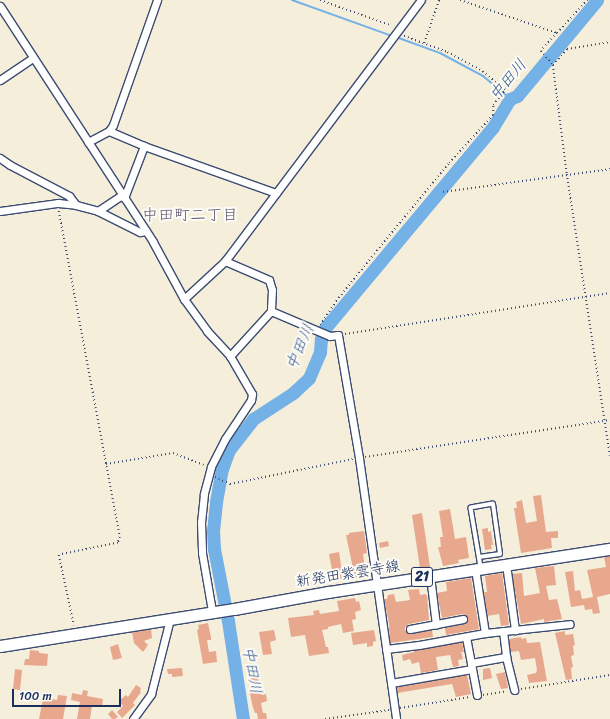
<!DOCTYPE html>
<html>
<head>
<meta charset="utf-8">
<style>
	body { margin:0 }
	#map { position:relative; width:610px; height:719px; overflow:hidden; background:#f5eedb; font-family:Sriracha,"Klee One",sans-serif }
	div>[style] { position:absolute }
	[style*='--x'] { left:calc(var(--x)*1px); top:calc(var(--y)*1px); width:calc(var(--w)*1px); rotate:calc(var(--a)*1deg) }
	.stream>* { height:2px; margin:-1px; padding:0 1px; transform-origin:1px; border-radius:1px; background:#74b1e6 }
	.river>* { height:13px; margin:-6.5px; padding:0 6.5px; transform-origin:6.5px; border-radius:6.5px; background:#74b1e6 }
	.building>* { inset:0; background:#e7a88d }
	.path>* { height:1.5px; margin-top:-0.75px; transform-origin:0; background:repeating-linear-gradient(90deg,#3c4c71 0 1px,transparent 0 4px) }
	.roads { filter:drop-shadow(1px 0 #3c4c71) drop-shadow(-1px 0 #3c4c71) drop-shadow(0 1px #3c4c71) drop-shadow(0 -1px #3c4c71) }
	.service>* { height:3.5px; margin:-1.75px; padding:0 1.75px; transform-origin:1.75px; border-radius:1.75px; background:#fff }
	.minor>* { height:7px; margin:-3.5px; padding:0 3.5px; transform-origin:3.5px; border-radius:3.5px; background:#fff }
	.primary>* { height:11px; margin:-5.5px; padding:0 5.5px; transform-origin:5.5px; border-radius:5.5px; background:#fff }
	span { translate:-50% -50%; white-space:nowrap; text-align:center; line-height:1.15; -webkit-text-stroke:4px #fdfcf7; paint-order:stroke }
	.shield-label span { padding:1px 3px; background:#fdfcf7; border:1px solid; border-radius:3px; -webkit-text-stroke-width:0 }
	.shield-label { font-size:14px; color:#1b2f5e; font-weight:700 }
	.street-label { font-size:15px; color:#1b2f5e }
	.water-label { font-size:16px; color:#3a5c8e; font-style:italic }
	.neighbourhood-label { font-size:16px; color:#62596e }
	.scale { position:absolute; left:12px; top:689px; width:109px; height:18px; box-sizing:border-box; border:2px solid #1b2f5e; border-top:0; padding-left:5px; font-size:12px; line-height:14px; white-space:nowrap; color:#1b2f5e; -webkit-text-stroke:3px #fdfcf7; paint-order:stroke }
</style>
</head>
<body>
<div id="map">
	<div class="stream">
		<div style="--x:292;--y:0;--w:106;--a:19.8"></div>
		<div style="--x:396;--y:37;--w:47;--a:20"></div>
		<div style="--x:440;--y:53;--w:49;--a:28.1"></div>
		<div style="--x:483;--y:76;--w:35;--a:40"></div>
	</div>
	<div class="river">
		<div style="--x:243;--y:719;--w:99;--a:-98.7"></div>
		<div style="--x:228;--y:621;--w:73;--a:-101"></div>
		<div style="--x:214;--y:549;--w:18;--a:-93"></div>
		<div style="--x:213;--y:531;--w:29;--a:-84"></div>
		<div style="--x:216;--y:502;--w:34;--a:-80"></div>
		<div style="--x:222;--y:469;--w:20;--a:-70"></div>
		<div style="--x:229;--y:450;--w:39;--a:-52"></div>
		<div style="--x:253;--y:419;--w:48;--a:-33"></div>
		<div style="--x:293;--y:393;--w:22;--a:-43"></div>
		<div style="--x:309;--y:378;--w:28;--a:-67"></div>
		<div style="--x:320;--y:352;--w:13;--a:-86"></div>
		<div style="--x:321;--y:339;--w:12;--a:-70"></div>
		<div style="--x:325;--y:328;--w:262;--a:-50.1"></div>
		<div style="--x:493;--y:127;--w:33;--a:-59"></div>
		<div style="--x:510;--y:99;--w:8;--a:-23"></div>
		<div style="--x:517;--y:96;--w:125;--a:-50.2"></div>
	</div>
	<div class="building">
		<div style="clip-path:polygon(541px 495px,546px 532px,558px 531px,558px 538px,551px 538px,552px 548px,521px 553px,514px 508px,517px 508px,516px 502px,522px 500px,526px 523px,537px 521px,533px 496px)"></div>
		<div style="clip-path:polygon(450px 509px,455px 539px,466px 537px,469px 558px,458px 560px,459px 563px,443px 566px,438px 547px,441px 547px,440px 537px,443px 537px,439px 511px)"></div>
		<div style="clip-path:polygon(422px 513px,430px 567px,420px 568px,412px 515px)"></div>
		<div style="clip-path:polygon(488px 528px,488px 532px,491px 531px,493px 545px,491px 545px,492px 549px,485px 550px,482px 529px)"></div>
		<div style="clip-path:polygon(364px 531px,367px 553px,363px 554px,366px 576px,355px 578px,346px 535px,349px 535px,349px 533px)"></div>
		<div style="clip-path:polygon(388px 541px,389px 546px,380px 548px,379px 543px)"></div>
		<div style="clip-path:polygon(339px 552px,343px 579px,334px 580px,329px 554px)"></div>
		<div style="clip-path:polygon(610px 556px,610px 594px,597px 597px,600px 613px,593px 614px,592px 609px,585px 610px,584px 605px,571px 607px,565px 572px,573px 571px,575px 591px,580px 590px,582px 599px,593px 597px,587px 570px,606px 567px,604px 557px)"></div>
		<div style="clip-path:polygon(554px 566px,556px 585px,546px 586px,549px 600px,557px 599px,562px 619px,544px 622px,544px 619px,521px 624px,512px 574px,522px 573px,524px 596px,540px 593px,535px 568px)"></div>
		<div style="clip-path:polygon(502px 573px,509px 625px,501px 626px,499px 614px,487px 616px,484px 592px,487px 592px,485px 576px)"></div>
		<div style="clip-path:polygon(471px 578px,479px 629px,446px 635px,445px 628px,464px 624px,468px 621px,468px 618px,462px 614px,442px 618px,437px 593px,447px 591px,446px 582px)"></div>
		<div style="clip-path:polygon(419px 589px,420px 595px,425px 594px,427px 595px,429px 620px,409px 624px,405px 627px,405px 630px,411px 634px,432px 630px,433px 637px,390px 643px,389px 623px,384px 599px,387px 599px,388px 595px,394px 594px,396px 602px,410px 600px,408px 590px)"></div>
		<div style="clip-path:polygon(355px 598px,356px 602px,359px 601px,361px 610px,355px 612px,356px 619px,352px 620px,354px 631px,343px 633px,341px 624px,328px 627px,328px 629px,322px 630px,326px 647px,328px 647px,329px 653px,309px 656px,305px 635px,291px 637px,288px 618px,314px 615px,313px 611px,319px 610px,320px 614px,339px 611px,337px 601px)"></div>
		<div style="clip-path:polygon(208px 623px,211px 637px,211px 640px,207px 640px,209px 652px,216px 651px,217px 662px,203px 664px,197px 630px,199px 629px,198px 625px)"></div>
		<div style="clip-path:polygon(151px 629px,152px 638px,144px 641px,148px 645px,143px 652px,134px 643px,132px 632px)"></div>
		<div style="clip-path:polygon(274px 630px,276px 640px,270px 642px,272px 654px,263px 655px,259px 632px)"></div>
		<div style="clip-path:polygon(374px 630px,376px 641px,373px 642px,373px 646px,367px 647px,367px 643px,353px 645px,351px 633px)"></div>
		<div style="clip-path:polygon(565px 631px,565px 635px,573px 634px,575px 645px,573px 646px,574px 655px,571px 656px,573px 667px,571px 668px,572px 679px,566px 680px,555px 633px)"></div>
		<div style="clip-path:polygon(521px 637px,521px 639px,526px 638px,527px 643px,540px 642px,547px 681px,529px 683px,527px 675px,536px 673px,537px 670px,535px 658px,521px 660px,519px 651px,510px 652px,509px 639px)"></div>
		<div style="clip-path:polygon(462px 642px,464px 652px,461px 652px,463px 659px,458px 660px,459px 666px,453px 667px,450px 655px,436px 657px,438px 670px,421px 673px,419px 662px,412px 664px,410px 659px,403px 661px,402px 655px,414px 652px,414px 651px)"></div>
		<div style="clip-path:polygon(118px 644px,122px 658px,113px 660px,110px 647px)"></div>
		<div style="clip-path:polygon(30px 650px,39px 651px,39px 653px,48px 654px,47px 666px,24px 665px,25px 659px,29px 659px)"></div>
		<div style="clip-path:polygon(182px 668px,183px 676px,172px 677px,172px 674px,168px 674px,167px 669px)"></div>
		<div style="clip-path:polygon(490px 668px,492px 678px,483px 680px,483px 669px)"></div>
		<div style="clip-path:polygon(15px 669px,22px 670px,20px 690px,13px 689px)"></div>
		<div style="clip-path:polygon(505px 672px,508px 688px,501px 689px,496px 674px)"></div>
		<div style="clip-path:polygon(257px 674px,262px 695px,266px 694px,267px 701px,261px 703px,263px 713px,266px 713px,267px 719px,258px 719px,257px 713px,255px 713px,252px 704px,249px 688px,253px 687px,250px 676px)"></div>
		<div style="clip-path:polygon(467px 675px,471px 694px,456px 697px,452px 684px,397px 693px,397px 687px)"></div>
		<div style="clip-path:polygon(136px 685px,141px 688px,140px 691px,141px 692px,133px 703px,135px 705px,122px 718px,117px 712px,123px 706px,119px 701px,126px 695px,128px 697px)"></div>
		<div style="clip-path:polygon(83px 690px,88px 691px,87px 696px,103px 699px,102px 707px,92px 705px,90px 719px,77px 719px,80px 702px,71px 700px,72px 693px,82px 695px)"></div>
		<div style="clip-path:polygon(58px 695px,67px 696px,63px 719px,39px 719px,43px 699px,45px 698px,57px 700px)"></div>
		<div style="clip-path:polygon(112px 710px,118px 717px,115px 719px,112px 719px,108px 714px)"></div>
	</div>
	<div class="path">
		<div style="--x:320;--y:0;--w:74;--a:19.7"></div>
		<div style="--x:460;--y:0;--w:102;--a:18.8"></div>
		<div style="--x:557;--y:33;--w:24;--a:132"></div>
		<div style="--x:541;--y:51;--w:18;--a:49"></div>
		<div style="--x:553;--y:65;--w:110;--a:82.7"></div>
		<div style="--x:567;--y:174;--w:285;--a:81.3"></div>
		<div style="--x:557;--y:33;--w:45;--a:-47.7"></div>
		<div style="--x:424;--y:43;--w:46;--a:-70.8"></div>
		<div style="--x:553;--y:65;--w:21;--a:-49"></div>
		<div style="--x:567;--y:49;--w:44;--a:-9.2"></div>
		<div style="--x:443;--y:192;--w:169;--a:-7.8"></div>
		<div style="--x:59;--y:211;--w:332;--a:79.4"></div>
		<div style="--x:120;--y:537;--w:6;--a:108"></div>
		<div style="--x:118;--y:543;--w:60;--a:168.5"></div>
		<div style="--x:59;--y:555;--w:72;--a:77.9"></div>
		<div style="--x:320;--y:325;--w:29;--a:-56"></div>
		<div style="--x:336;--y:301;--w:60;--a:-51"></div>
		<div style="--x:374;--y:254;--w:118;--a:-50.5"></div>
		<div style="--x:449;--y:163;--w:65;--a:-47.5"></div>
		<div style="--x:493;--y:115;--w:10;--a:-90"></div>
		<div style="--x:493;--y:105;--w:19;--a:-51"></div>
		<div style="--x:505;--y:90;--w:32;--a:-141"></div>
		<div style="--x:480;--y:70;--w:38;--a:-152"></div>
		<div style="--x:446;--y:52;--w:46;--a:-159.6"></div>
		<div style="--x:345;--y:334;--w:268;--a:-8.8"></div>
		<div style="--x:365;--y:457;--w:248;--a:-8.6"></div>
		<div style="--x:106;--y:464;--w:68;--a:-9.3"></div>
		<div style="--x:173;--y:453;--w:33;--a:21"></div>
		<div style="--x:215;--y:477;--w:17;--a:25"></div>
		<div style="--x:230;--y:484;--w:126;--a:-11.5"></div>
		<div style="--x:521;--y:689;--w:90;--a:-8.9"></div>
		<div style="--x:483;--y:695;--w:24;--a:-9"></div>
		<div style="--x:400;--y:708;--w:71;--a:-8.9"></div>
		<div style="--x:325;--y:719;--w:65;--a:-8"></div>
	</div>
	<div class="roads">
		<div class="service">
			<div style="--x:479;--y:557;--w:21;--a:-8"></div>
			<div style="--x:500;--y:554;--w:50;--a:-98"></div>
			<div style="--x:493;--y:504;--w:22;--a:170"></div>
			<div style="--x:471;--y:508;--w:60;--a:80.4"></div>
		</div>
		<div class="minor">
			<div style="--x:0;--y:6;--w:281;--a:57"></div>
			<div style="--x:153;--y:242;--w:65;--a:61.5"></div>
			<div style="--x:184;--y:299;--w:39;--a:54"></div>
			<div style="--x:207;--y:331;--w:34;--a:47"></div>
			<div style="--x:230;--y:356;--w:44;--a:59.9"></div>
			<div style="--x:252;--y:394;--w:6;--a:99"></div>
			<div style="--x:251;--y:400;--w:47;--a:123.7"></div>
			<div style="--x:225;--y:439;--w:31;--a:117"></div>
			<div style="--x:211;--y:467;--w:28;--a:105"></div>
			<div style="--x:204;--y:494;--w:28;--a:96"></div>
			<div style="--x:201;--y:522;--w:31;--a:88"></div>
			<div style="--x:202;--y:553;--w:59;--a:80.2"></div>
			<div style="--x:0;--y:80;--w:40;--a:-34"></div>
			<div style="--x:109;--y:131;--w:38;--a:23"></div>
			<div style="--x:144;--y:146;--w:140;--a:19.6"></div>
			<div style="--x:88;--y:142;--w:24;--a:-28"></div>
			<div style="--x:109;--y:131;--w:7;--a:-56"></div>
			<div style="--x:113;--y:125;--w:133;--a:-70.6"></div>
			<div style="--x:0;--y:158;--w:12;--a:35"></div>
			<div style="--x:10;--y:165;--w:67;--a:27.7"></div>
			<div style="--x:69;--y:196;--w:11;--a:52"></div>
			<div style="--x:124;--y:198;--w:56;--a:-69"></div>
			<div style="--x:0;--y:211;--w:59;--a:-7.9"></div>
			<div style="--x:58;--y:203;--w:18;--a:6"></div>
			<div style="--x:76;--y:205;--w:23;--a:15"></div>
			<div style="--x:98;--y:211;--w:47;--a:26.6"></div>
			<div style="--x:140;--y:232;--w:6;--a:-9"></div>
			<div style="--x:98;--y:211;--w:29;--a:-34"></div>
			<div style="--x:225;--y:261;--w:48;--a:23.4"></div>
			<div style="--x:269;--y:280;--w:10;--a:73"></div>
			<div style="--x:272;--y:290;--w:21;--a:93"></div>
			<div style="--x:271;--y:311;--w:61;--a:132.3"></div>
			<div style="--x:184;--y:299;--w:56;--a:-42.8"></div>
			<div style="--x:225;--y:261;--w:326;--a:-53.1"></div>
			<div style="--x:271;--y:311;--w:64;--a:23"></div>
			<div style="--x:330;--y:336;--w:8;--a:-7"></div>
			<div style="--x:338;--y:335;--w:125;--a:80.3"></div>
			<div style="--x:359;--y:458;--w:264;--a:81.9"></div>
			<div style="--x:506;--y:564;--w:67;--a:82.2"></div>
			<div style="--x:475;--y:569;--w:65;--a:81.1"></div>
			<div style="--x:430;--y:576;--w:49;--a:83"></div>
			<div style="--x:410;--y:629;--w:54;--a:-10.7"></div>
			<div style="--x:503;--y:631;--w:26;--a:83"></div>
			<div style="--x:506;--y:657;--w:34;--a:76"></div>
			<div style="--x:466;--y:637;--w:59;--a:79.3"></div>
			<div style="--x:386;--y:649;--w:33;--a:-7"></div>
			<div style="--x:419;--y:645;--w:67;--a:-10.3"></div>
			<div style="--x:485;--y:633;--w:85;--a:-6"></div>
			<div style="--x:471;--y:663;--w:36;--a:-10"></div>
			<div style="--x:391;--y:683;--w:82;--a:-9.8"></div>
			<div style="--x:133;--y:719;--w:31;--a:-54"></div>
			<div style="--x:151;--y:694;--w:77;--a:-75.8"></div>
		</div>
		<div class="primary">
			<div style="--x:0;--y:646;--w:237;--a:-9"></div>
			<div style="--x:234;--y:609;--w:96;--a:-10.3"></div>
			<div style="--x:328;--y:592;--w:285;--a:-8.7"></div>
		</div>
	</div>
	<div class="shield-label">
		<span style="left:422px;top:577px">21</span>
	</div>
	<div class="street-label">
		<span style="left:348px;top:574px;rotate:-9deg">新発田紫雲寺線</span>
	</div>
	<div class="water-label">
		<span style="left:508px;top:80px;rotate:-50deg">中田川</span>
		<span style="left:300px;top:347px;rotate:-67deg">中田川</span>
		<span style="left:252px;top:670px;rotate:80deg">中田川</span>
	</div>
	<div class="neighbourhood-label">
		<span style="left:190px;top:215px">中田町二丁目</span>
	</div>
	<div class="scale">100 m</div>
</div>
</body>
</html>
